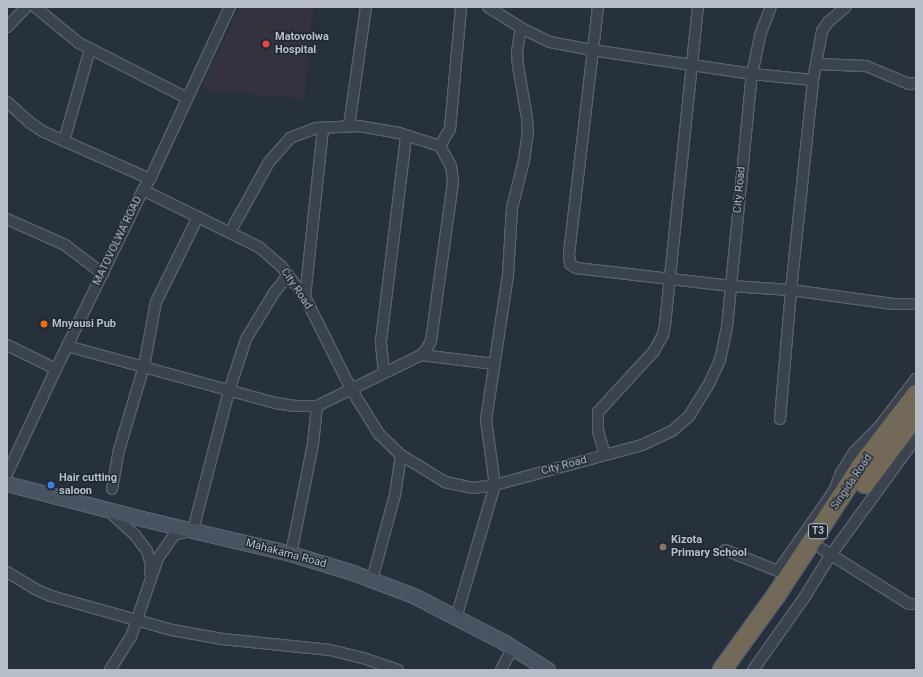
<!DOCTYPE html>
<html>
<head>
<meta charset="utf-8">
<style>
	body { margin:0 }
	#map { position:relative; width:923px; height:677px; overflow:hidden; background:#27313e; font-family:Roboto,sans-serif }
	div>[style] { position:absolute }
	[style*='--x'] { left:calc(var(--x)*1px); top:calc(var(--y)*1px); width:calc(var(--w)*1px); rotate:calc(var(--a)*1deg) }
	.medical>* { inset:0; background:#34323f }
	.roads { filter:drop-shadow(1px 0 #58616c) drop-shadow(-1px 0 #58616c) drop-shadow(0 1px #58616c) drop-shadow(0 -1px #58616c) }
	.street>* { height:10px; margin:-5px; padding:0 5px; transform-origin:5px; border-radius:5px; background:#3a434e }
	.secondary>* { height:14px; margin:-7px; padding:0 7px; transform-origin:7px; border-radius:7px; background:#495261 }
	.highway>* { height:18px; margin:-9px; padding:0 9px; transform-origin:9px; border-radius:9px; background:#736958 }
	.dots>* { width:11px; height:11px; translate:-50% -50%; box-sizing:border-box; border:2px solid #1f2833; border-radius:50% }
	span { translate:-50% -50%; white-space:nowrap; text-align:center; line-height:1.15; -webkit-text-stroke:3px #1f2833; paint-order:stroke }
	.shield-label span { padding:1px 3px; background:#1f2833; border:1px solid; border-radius:3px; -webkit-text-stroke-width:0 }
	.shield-label { font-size:10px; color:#b7bec9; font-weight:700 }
	.poi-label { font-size:11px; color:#b7bec9; font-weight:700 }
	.left { translate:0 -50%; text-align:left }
	.street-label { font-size:11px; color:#b7bec9 }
	.frame { position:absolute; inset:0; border:8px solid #b7bec9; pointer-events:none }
</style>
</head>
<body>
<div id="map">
	<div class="medical">
		<div style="clip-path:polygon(240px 7px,313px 7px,304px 99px,203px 90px,204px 81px)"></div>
	</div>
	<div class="roads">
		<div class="street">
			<div style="--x:35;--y:7;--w:57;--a:39.3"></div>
			<div style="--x:79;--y:43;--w:121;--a:27"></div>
			<div style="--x:488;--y:7;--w:39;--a:32"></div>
			<div style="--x:521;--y:28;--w:32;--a:26"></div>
			<div style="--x:550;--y:42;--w:43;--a:10.8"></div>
			<div style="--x:592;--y:50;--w:162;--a:8.5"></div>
			<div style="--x:752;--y:74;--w:61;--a:5.6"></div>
			<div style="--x:598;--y:7;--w:249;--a:96.7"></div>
			<div style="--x:569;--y:254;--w:10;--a:84"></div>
			<div style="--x:570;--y:264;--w:7;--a:34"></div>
			<div style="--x:576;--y:268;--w:156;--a:6.6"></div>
			<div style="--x:731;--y:286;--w:60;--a:3.8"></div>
			<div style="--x:791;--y:290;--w:103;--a:7.8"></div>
			<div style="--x:893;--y:304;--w:23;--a:0"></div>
			<div style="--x:7;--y:27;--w:28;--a:-46"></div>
			<div style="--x:816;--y:64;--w:50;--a:2.3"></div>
			<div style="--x:866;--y:66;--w:47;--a:22.7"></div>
			<div style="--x:909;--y:84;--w:7;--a:-8"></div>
			<div style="--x:7;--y:102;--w:30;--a:42"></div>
			<div style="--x:29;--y:122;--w:18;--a:34"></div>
			<div style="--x:44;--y:132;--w:116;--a:23.9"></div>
			<div style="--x:349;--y:126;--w:120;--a:-81.9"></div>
			<div style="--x:64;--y:141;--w:96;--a:-74.2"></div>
			<div style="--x:440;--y:146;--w:20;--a:-60"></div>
			<div style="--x:450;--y:129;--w:122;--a:-84.8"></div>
			<div style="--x:143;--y:190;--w:129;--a:26.2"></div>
			<div style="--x:259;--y:247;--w:29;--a:41"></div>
			<div style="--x:281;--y:266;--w:39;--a:52"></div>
			<div style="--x:305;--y:297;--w:103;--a:63.4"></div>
			<div style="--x:351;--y:389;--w:53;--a:58.1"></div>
			<div style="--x:379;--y:434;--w:30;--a:44"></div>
			<div style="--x:401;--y:455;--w:52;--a:31.5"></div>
			<div style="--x:445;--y:482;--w:29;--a:12"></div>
			<div style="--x:473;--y:488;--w:22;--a:-8"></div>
			<div style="--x:495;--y:485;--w:152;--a:-15.2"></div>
			<div style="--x:642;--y:445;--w:33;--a:-25"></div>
			<div style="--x:672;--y:431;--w:23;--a:-41"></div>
			<div style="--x:689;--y:416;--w:36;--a:-58"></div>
			<div style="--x:708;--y:386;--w:29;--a:-65"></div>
			<div style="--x:720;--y:360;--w:34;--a:-78"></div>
			<div style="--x:727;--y:327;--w:254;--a:-84.4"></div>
			<div style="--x:752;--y:74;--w:40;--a:-78"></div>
			<div style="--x:760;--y:35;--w:30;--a:-69"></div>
			<div style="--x:7;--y:219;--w:64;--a:24.1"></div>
			<div style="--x:65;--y:245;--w:48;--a:37.3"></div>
			<div style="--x:305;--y:297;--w:170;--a:-83.9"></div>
			<div style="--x:7;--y:345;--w:55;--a:26.1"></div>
			<div style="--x:67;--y:346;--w:217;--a:15.3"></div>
			<div style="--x:276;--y:403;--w:19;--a:9"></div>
			<div style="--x:295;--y:406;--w:22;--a:0"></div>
			<div style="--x:317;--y:406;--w:116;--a:-26.1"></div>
			<div style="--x:421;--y:355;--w:7;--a:-45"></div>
			<div style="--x:426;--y:350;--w:10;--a:-61"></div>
			<div style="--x:431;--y:341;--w:15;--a:-82"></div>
			<div style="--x:433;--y:326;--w:145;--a:-82.1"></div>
			<div style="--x:453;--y:182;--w:16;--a:-97"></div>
			<div style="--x:451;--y:166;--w:23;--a:-119"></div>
			<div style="--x:440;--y:146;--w:43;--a:-162.4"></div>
			<div style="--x:399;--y:133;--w:40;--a:-170"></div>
			<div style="--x:360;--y:126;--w:44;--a:177.4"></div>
			<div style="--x:316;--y:128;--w:28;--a:159"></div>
			<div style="--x:290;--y:138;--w:32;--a:131"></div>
			<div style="--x:269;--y:162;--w:80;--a:119.1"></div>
			<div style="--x:421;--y:355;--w:74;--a:7"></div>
			<div style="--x:384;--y:372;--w:31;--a:-96"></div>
			<div style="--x:381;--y:341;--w:207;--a:-83"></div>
			<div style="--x:780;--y:419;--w:129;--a:-85.1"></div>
			<div style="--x:791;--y:290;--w:211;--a:-84"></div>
			<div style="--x:813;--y:80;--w:50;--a:-79.6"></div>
			<div style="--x:822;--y:31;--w:11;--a:-56"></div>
			<div style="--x:828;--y:22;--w:23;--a:-40"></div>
			<div style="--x:605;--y:455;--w:25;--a:-106"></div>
			<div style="--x:598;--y:431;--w:19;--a:-90"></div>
			<div style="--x:598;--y:412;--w:83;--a:-47.4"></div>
			<div style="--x:654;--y:351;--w:18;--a:-61"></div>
			<div style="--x:663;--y:335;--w:10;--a:-79"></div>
			<div style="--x:665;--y:325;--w:320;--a:-84.1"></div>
			<div style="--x:7;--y:474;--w:116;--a:-65"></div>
			<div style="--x:56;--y:369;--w:199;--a:-64.1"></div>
			<div style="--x:143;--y:190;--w:13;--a:-58"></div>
			<div style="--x:150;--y:179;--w:190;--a:-65.1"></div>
			<div style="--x:112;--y:489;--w:40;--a:-80"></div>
			<div style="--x:119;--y:450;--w:88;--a:-73.4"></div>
			<div style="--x:144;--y:366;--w:65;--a:-79.4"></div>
			<div style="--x:156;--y:302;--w:95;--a:-63.7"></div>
			<div style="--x:110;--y:512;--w:34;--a:43"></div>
			<div style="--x:135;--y:535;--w:20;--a:53"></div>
			<div style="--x:147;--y:551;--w:15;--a:74"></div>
			<div style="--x:151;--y:565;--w:8;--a:97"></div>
			<div style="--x:822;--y:549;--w:103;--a:32.3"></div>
			<div style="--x:909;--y:604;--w:7;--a:0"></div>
			<div style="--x:725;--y:550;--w:62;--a:21.6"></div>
			<div style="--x:291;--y:554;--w:112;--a:-78.7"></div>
			<div style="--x:313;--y:444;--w:38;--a:-84"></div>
			<div style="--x:778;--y:571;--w:98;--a:-55"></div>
			<div style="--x:834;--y:491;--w:19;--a:-69"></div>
			<div style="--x:841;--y:473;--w:25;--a:-58"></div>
			<div style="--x:854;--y:452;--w:35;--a:-45"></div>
			<div style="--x:879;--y:427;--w:61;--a:-52.4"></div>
			<div style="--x:7;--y:572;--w:33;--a:31"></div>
			<div style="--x:35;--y:589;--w:17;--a:24"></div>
			<div style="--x:51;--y:596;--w:126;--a:15.7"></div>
			<div style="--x:172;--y:630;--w:51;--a:10.2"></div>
			<div style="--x:222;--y:639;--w:109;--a:5.8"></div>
			<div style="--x:330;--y:650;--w:34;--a:14"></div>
			<div style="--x:363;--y:658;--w:37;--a:19"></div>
			<div style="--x:372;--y:580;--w:88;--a:-74.9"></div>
			<div style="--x:395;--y:495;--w:40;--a:-81.5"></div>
			<div style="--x:456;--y:618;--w:139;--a:-73.7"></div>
			<div style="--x:495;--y:485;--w:66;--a:-97.9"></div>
			<div style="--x:486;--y:420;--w:148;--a:-81.4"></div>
			<div style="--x:508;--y:274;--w:66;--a:-86.5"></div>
			<div style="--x:512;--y:208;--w:49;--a:-76"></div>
			<div style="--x:524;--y:160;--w:27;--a:-82"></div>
			<div style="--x:528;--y:133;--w:15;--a:-94"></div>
			<div style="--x:527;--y:118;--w:53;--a:-99.8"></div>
			<div style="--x:518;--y:66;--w:14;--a:-94"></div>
			<div style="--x:517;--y:52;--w:24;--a:-81"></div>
			<div style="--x:110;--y:670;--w:39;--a:-58"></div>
			<div style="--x:131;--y:637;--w:83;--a:-71.1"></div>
			<div style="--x:158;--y:558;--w:28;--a:-55"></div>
			<div style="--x:174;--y:535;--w:20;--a:-15"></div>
			<div style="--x:193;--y:530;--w:144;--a:-75.5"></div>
			<div style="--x:229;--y:391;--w:55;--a:-71.9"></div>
			<div style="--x:246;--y:339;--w:54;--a:-58.7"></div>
			<div style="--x:274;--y:293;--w:23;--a:-52"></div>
			<div style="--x:501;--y:670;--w:25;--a:-63"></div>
			<div style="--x:753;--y:670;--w:88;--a:-54.7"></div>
			<div style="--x:804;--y:598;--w:49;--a:-58.2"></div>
			<div style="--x:830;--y:556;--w:146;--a:-53.9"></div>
		</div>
		<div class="secondary">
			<div style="--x:7;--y:484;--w:135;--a:14.5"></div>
			<div style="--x:138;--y:518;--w:157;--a:13.2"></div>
			<div style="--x:291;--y:554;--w:65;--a:17"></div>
			<div style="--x:353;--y:573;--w:65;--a:20.7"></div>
			<div style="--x:414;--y:596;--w:102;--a:27.3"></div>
			<div style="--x:505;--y:643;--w:51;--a:32.1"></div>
		</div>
		<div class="highway">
			<div style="--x:865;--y:484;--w:85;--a:-53.1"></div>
			<div style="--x:722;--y:670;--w:94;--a:-54.1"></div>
			<div style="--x:777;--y:594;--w:152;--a:-56.8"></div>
			<div style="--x:860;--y:467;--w:92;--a:-52.5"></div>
		</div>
	</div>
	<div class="dots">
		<div style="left:266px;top:44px;background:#e0444e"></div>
		<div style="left:44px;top:324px;background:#e8710a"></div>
		<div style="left:51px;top:485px;background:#3f7fe0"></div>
		<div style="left:663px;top:547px;background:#8d6e63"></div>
	</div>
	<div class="shield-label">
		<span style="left:818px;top:531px">T3</span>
	</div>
	<div class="poi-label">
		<span class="left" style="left:275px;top:44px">Matovolwa<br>Hospital</span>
		<span class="left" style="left:52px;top:324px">Mnyausi Pub</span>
		<span class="left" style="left:59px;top:485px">Hair cutting<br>saloon</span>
		<span class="left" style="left:671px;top:547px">Kizota<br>Primary School</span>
	</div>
	<div class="street-label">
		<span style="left:740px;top:190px;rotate:-85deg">City Road</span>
		<span style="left:118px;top:241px;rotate:-64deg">MATOVOLWA ROAD</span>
		<span style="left:296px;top:289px;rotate:56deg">City Road</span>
		<span style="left:564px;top:466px;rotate:-15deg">City Road</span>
		<span style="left:852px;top:482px;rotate:-56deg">Singida Road</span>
		<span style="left:286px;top:554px;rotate:15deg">Mahakama Road</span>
	</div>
	<div class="frame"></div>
</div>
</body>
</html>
